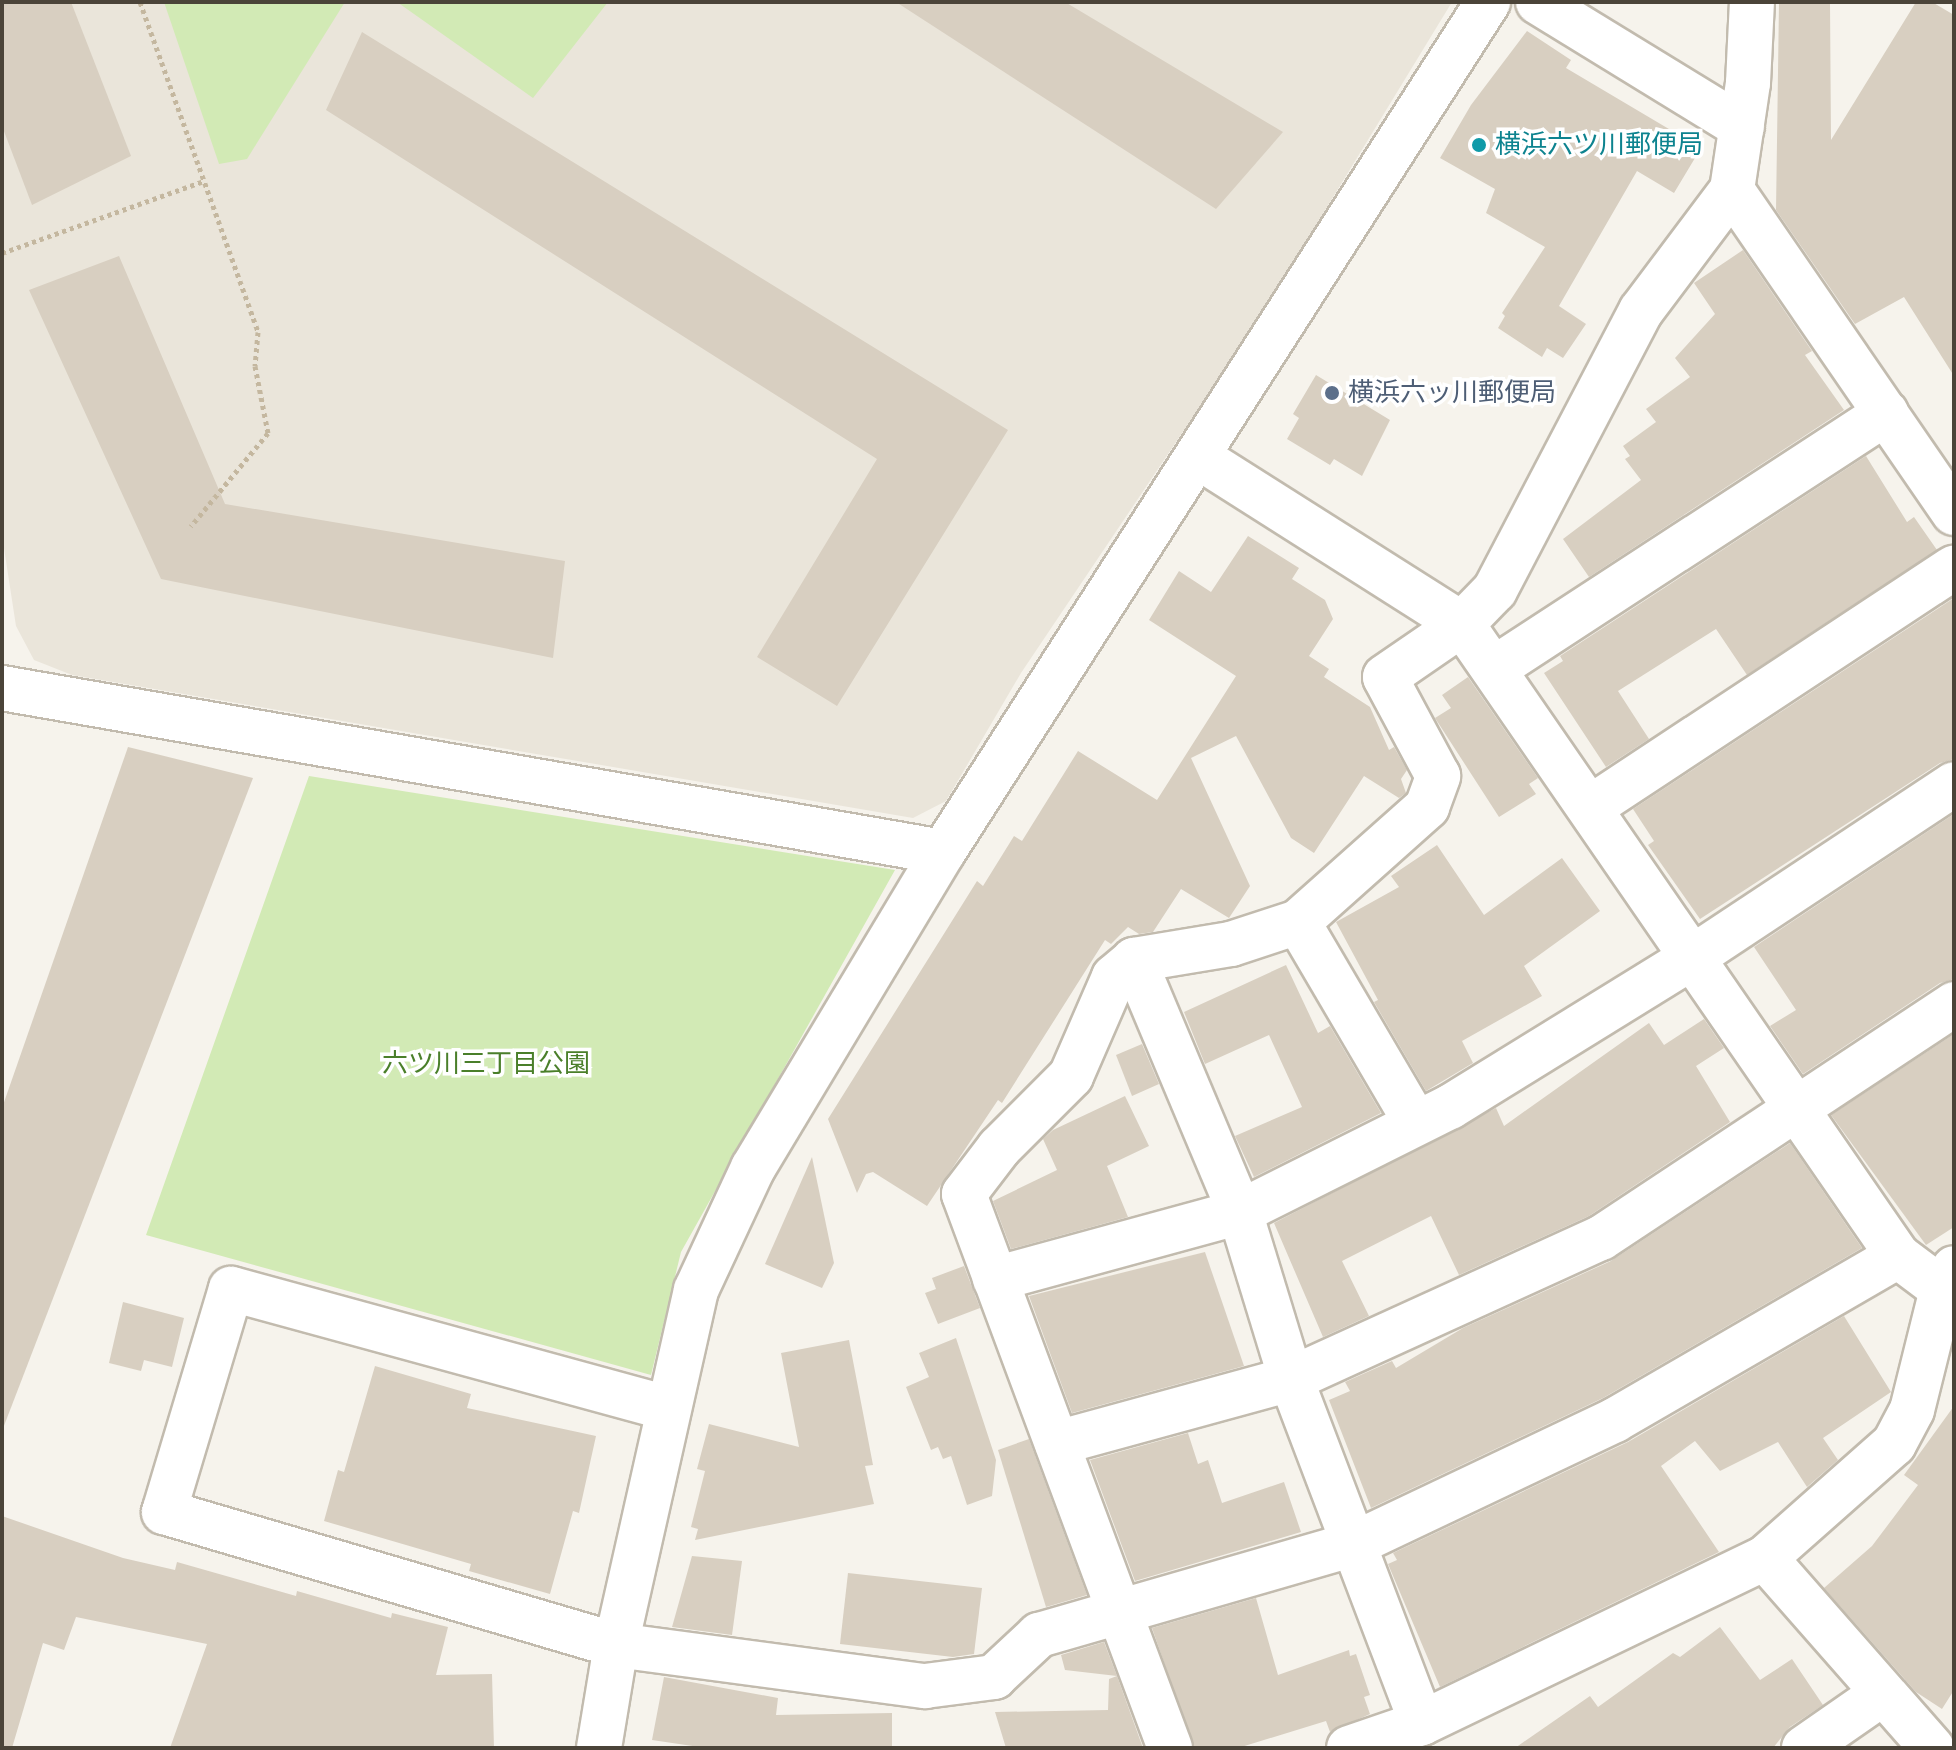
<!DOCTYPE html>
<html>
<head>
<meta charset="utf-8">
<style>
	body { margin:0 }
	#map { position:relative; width:1956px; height:1750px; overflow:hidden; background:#f6f3ec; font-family:Raleway,"Noto Sans JP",sans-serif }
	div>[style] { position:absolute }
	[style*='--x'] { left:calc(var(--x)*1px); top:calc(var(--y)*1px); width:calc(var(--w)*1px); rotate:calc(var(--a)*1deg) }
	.residential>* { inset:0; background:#eae5da }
	.green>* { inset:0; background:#d2eab5 }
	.building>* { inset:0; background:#d8cfc1 }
	.path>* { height:5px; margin-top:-2.5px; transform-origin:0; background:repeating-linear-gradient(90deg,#c4b79f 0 4px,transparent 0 8px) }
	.roads { filter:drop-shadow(2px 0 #c2bbae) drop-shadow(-2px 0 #c2bbae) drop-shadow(0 2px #c2bbae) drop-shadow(0 -2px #c2bbae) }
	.minor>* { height:44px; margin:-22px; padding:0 22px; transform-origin:22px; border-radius:22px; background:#fff }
	.tertiary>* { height:44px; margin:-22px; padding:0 22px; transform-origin:22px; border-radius:22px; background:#fff }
	.dots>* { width:22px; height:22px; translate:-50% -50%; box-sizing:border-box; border:4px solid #fff; border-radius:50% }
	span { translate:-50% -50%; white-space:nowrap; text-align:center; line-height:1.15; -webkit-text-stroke:7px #fff; paint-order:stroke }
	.culture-label { font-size:26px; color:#0d838f }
	.left { translate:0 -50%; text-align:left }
	.service-label { font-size:26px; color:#4e5e75 }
	.park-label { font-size:26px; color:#4a7f2a }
	.frame { position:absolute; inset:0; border:4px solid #4b4439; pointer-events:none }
</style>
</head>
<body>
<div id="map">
	<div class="residential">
		<div style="clip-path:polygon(2px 2px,1452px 2px,1260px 317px,1021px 673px,946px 801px,913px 818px,72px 675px,34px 660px,16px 626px,2px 535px)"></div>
	</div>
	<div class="green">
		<div style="clip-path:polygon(164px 2px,345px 2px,247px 159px,219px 164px)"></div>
		<div style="clip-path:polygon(397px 2px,608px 2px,533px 98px)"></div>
		<div style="clip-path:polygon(309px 776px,895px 870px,681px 1252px,651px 1375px,146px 1235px)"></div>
	</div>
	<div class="building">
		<div style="clip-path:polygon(2px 2px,71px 2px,131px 156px,32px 205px,2px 126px)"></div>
		<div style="clip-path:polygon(896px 2px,1065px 2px,1283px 132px,1216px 209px)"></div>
		<div style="clip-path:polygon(1779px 2px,1830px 2px,1831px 140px,1916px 2px,1932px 2px,1954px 15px,1954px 376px,1904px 297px,1855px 324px,1776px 210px)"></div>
		<div style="clip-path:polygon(1527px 31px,1571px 60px,1566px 68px,1701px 148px,1674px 193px,1637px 171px,1559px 306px,1586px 324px,1563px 358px,1547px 348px,1542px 357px,1498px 328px,1505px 316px,1502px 313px,1545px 247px,1486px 213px,1495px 189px,1440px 158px,1471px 105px)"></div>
		<div style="clip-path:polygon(362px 32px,1008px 430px,837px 706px,757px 657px,877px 459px,326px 110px)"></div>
		<div style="clip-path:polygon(1743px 250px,1812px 351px,1805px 355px,1844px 410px,1589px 577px,1563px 539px,1641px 480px,1625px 459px,1630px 456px,1623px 446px,1656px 422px,1646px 409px,1690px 377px,1675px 358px,1715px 314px,1694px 283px)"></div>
		<div style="clip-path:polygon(119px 256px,225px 504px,565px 561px,553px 658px,161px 579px,29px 290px)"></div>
		<div style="clip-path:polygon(1316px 375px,1390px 420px,1362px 476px,1334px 459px,1330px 465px,1287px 439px,1299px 418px,1293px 414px)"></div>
		<div style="clip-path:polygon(1866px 456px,1907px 522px,1914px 517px,1937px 550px,1747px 675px,1716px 629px,1618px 691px,1649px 739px,1606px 767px,1544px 673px,1563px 661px,1560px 656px)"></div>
		<div style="clip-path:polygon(1248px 536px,1299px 568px,1292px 579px,1325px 600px,1333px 619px,1309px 656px,1329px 669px,1324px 677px,1370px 707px,1389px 750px,1394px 747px,1407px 770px,1401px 779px,1406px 793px,1399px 798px,1364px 776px,1314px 853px,1291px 838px,1236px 736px,1191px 758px,1250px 886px,1229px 918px,1181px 889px,1153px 932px,1139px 934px,1128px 927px,1111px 944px,1105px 940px,1002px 1103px,998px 1100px,927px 1206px,873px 1172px,866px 1174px,857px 1193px,828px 1119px,977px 881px,983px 886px,1014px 836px,1022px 841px,1078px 751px,1157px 800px,1236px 676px,1149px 620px,1179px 571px,1211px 592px)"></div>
		<div style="clip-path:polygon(1954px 598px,1954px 759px,1940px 763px,1700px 919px,1648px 845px,1654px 841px,1633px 809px)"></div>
		<div style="clip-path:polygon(1468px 677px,1538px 778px,1529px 784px,1536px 794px,1499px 817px,1435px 718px,1451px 708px,1442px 695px)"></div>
		<div style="clip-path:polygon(128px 747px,253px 778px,2px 1431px,2px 1108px)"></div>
		<div style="clip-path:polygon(1954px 814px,1954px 979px,1940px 983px,1803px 1074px,1770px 1026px,1796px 1010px,1754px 947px)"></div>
		<div style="clip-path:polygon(1437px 845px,1484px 915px,1562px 858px,1600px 911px,1524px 966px,1542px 996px,1462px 1041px,1473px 1063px,1426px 1091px,1374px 1002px,1378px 1000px,1336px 922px,1399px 887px,1391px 876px)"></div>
		<div style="clip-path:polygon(1286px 965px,1318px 1033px,1330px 1026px,1381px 1113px,1254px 1177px,1235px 1136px,1302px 1107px,1269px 1035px,1205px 1064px,1184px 1012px)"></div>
		<div style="clip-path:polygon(1704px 1019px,1724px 1048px,1696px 1066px,1730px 1122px,1589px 1216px,1459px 1275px,1431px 1216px,1342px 1261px,1369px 1316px,1323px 1337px,1274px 1223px,1496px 1108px,1504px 1126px,1649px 1023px,1664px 1045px)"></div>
		<div style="clip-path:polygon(1954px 1034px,1954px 1227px,1926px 1245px,1831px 1115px)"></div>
		<div style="clip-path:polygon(1142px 1044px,1159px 1084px,1132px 1096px,1116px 1055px)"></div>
		<div style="clip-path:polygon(1125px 1096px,1149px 1146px,1107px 1166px,1128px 1217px,1011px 1249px,993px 1201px,1057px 1170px,1043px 1139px,1053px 1130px)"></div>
		<div style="clip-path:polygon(1790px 1143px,1862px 1248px,1603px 1398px,1371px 1508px,1329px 1400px,1350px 1391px,1345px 1382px,1392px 1361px,1396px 1368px,1463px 1328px,1611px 1261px)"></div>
		<div style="clip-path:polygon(812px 1157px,834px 1263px,822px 1288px,765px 1264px)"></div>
		<div style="clip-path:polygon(1205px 1252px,1244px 1366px,1072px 1413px,1029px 1296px)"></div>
		<div style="clip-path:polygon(964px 1266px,980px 1308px,938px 1324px,925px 1293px,936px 1289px,932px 1278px)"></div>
		<div style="clip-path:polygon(123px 1302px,184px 1318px,172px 1367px,144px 1360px,141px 1371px,109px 1363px)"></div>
		<div style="clip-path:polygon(1844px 1316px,1891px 1392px,1823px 1438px,1838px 1460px,1807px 1487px,1778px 1442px,1720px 1471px,1695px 1441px,1661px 1466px,1719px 1552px,1440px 1687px,1388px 1564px,1397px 1560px,1393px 1553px,1628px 1442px)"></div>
		<div style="clip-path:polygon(956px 1338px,996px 1460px,992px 1496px,967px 1505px,951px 1456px,943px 1459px,938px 1447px,931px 1450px,906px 1387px,929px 1377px,919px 1353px)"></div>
		<div style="clip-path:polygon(849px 1340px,873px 1465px,865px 1466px,874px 1504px,695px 1540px,698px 1529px,691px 1527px,705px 1471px,697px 1469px,709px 1424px,799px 1447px,781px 1353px)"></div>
		<div style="clip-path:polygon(375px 1366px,471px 1394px,467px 1408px,596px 1436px,579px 1513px,573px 1511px,550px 1594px,469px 1571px,471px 1564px,324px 1521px,338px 1470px,344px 1472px)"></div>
		<div style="clip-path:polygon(1954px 1406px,1954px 1690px,1942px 1709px,1916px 1692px,1824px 1588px,1872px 1546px,1918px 1485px,1904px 1475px)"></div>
		<div style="clip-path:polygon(1188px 1433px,1198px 1464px,1208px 1460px,1222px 1503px,1284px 1482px,1301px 1532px,1135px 1581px,1090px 1460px)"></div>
		<div style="clip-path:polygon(1029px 1439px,1087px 1595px,1046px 1607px,998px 1450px)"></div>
		<div style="clip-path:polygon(2px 1516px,123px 1558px,175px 1570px,177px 1562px,296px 1596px,297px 1591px,391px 1618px,392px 1613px,448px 1627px,436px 1675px,492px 1674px,494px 1748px,170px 1748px,207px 1644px,76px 1617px,64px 1650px,43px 1643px,12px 1748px,2px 1748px)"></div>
		<div style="clip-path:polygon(692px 1556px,742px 1561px,732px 1635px,672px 1627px)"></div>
		<div style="clip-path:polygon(848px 1573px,982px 1588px,974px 1654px,953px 1657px,840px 1644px)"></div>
		<div style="clip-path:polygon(1256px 1598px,1278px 1675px,1349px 1650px,1350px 1656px,1356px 1654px,1370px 1695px,1364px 1697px,1370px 1714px,1330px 1732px,1326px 1721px,1238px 1748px,1194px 1748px,1152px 1628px)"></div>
		<div style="clip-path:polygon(1720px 1627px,1760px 1680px,1792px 1659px,1823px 1705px,1790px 1727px,1773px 1748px,1515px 1748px,1590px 1696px,1598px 1707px,1673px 1653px,1680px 1657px)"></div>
		<div style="clip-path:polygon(1104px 1642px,1117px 1676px,1065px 1670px,1061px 1655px)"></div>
		<div style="clip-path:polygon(1117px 1676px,1143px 1748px,1006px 1748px,995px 1712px,1108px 1710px,1109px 1679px)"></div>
		<div style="clip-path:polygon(664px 1677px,778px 1698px,776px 1715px,892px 1713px,892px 1748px,706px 1748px,652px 1740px)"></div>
	</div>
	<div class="path">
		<div style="--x:140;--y:2;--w:350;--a:70.3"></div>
		<div style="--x:258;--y:332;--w:34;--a:95"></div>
		<div style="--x:255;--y:366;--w:68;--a:79"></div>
		<div style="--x:268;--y:433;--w:121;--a:129.6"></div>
		<div style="--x:2;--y:253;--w:214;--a:-19.6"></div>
	</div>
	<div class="roads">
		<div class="minor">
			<div style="--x:1538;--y:2;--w:239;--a:31.5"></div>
			<div style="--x:1732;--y:190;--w:392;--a:55.5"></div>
			<div style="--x:1200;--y:458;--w:310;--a:32.4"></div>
			<div style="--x:1462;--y:624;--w:768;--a:55.4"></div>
			<div style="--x:1898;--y:1256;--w:70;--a:36.9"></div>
			<div style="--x:1495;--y:668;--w:467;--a:-33.1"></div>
			<div style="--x:1591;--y:807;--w:435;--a:-33.4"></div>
			<div style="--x:1298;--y:922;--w:233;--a:59.6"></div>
			<div style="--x:1134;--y:960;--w:273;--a:67.2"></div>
			<div style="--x:1240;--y:1212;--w:175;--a:73"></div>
			<div style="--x:1291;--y:1379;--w:368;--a:69.2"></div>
			<div style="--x:995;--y:1279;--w:254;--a:-15.3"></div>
			<div style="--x:1240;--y:1212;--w:235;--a:-26.6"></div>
			<div style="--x:1450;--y:1107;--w:286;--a:-31.7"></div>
			<div style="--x:1693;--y:957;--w:313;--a:-33.5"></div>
			<div style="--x:667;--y:1408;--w:452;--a:-164.7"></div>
			<div style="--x:231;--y:1289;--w:233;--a:106.7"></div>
			<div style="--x:164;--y:1512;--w:471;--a:16.4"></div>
			<div style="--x:616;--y:1645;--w:312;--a:7.6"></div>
			<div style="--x:925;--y:1686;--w:70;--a:-7.4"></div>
			<div style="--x:994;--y:1677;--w:62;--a:-43"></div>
			<div style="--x:1039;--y:1635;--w:328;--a:-16.1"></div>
			<div style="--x:1354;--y:1544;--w:289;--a:-25.4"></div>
			<div style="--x:1615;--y:1420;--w:327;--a:-30.1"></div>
			<div style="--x:1057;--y:1443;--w:243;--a:-15.3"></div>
			<div style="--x:1291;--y:1379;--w:341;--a:-24.5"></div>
			<div style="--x:1601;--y:1238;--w:424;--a:-33.5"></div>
			<div style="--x:1765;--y:1558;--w:253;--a:48.7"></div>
			<div style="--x:1170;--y:1748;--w:591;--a:-110.4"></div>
			<div style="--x:964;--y:1194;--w:58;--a:-52.7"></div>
			<div style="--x:999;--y:1148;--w:102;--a:-45"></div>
			<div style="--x:1071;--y:1076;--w:108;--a:-66.5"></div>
			<div style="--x:1114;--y:977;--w:26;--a:-40"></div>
			<div style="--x:1134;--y:960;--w:98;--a:-9.4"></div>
			<div style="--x:1231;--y:944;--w:71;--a:-18.2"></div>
			<div style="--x:1298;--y:922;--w:173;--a:-41.7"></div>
			<div style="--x:1427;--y:807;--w:33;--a:-70"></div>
			<div style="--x:1438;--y:776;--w:112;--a:-118.2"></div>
			<div style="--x:1385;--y:677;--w:93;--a:-34.5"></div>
			<div style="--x:1462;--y:624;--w:47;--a:-45.9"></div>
			<div style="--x:1495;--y:590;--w:315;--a:-62.4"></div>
			<div style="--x:1641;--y:311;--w:151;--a:-53.1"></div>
			<div style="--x:1732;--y:190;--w:108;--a:-81.5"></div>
			<div style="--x:1748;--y:83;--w:81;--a:-87.2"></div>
			<div style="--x:1349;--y:1748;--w:77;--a:-18.9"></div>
			<div style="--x:1422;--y:1723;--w:381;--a:-25.7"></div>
			<div style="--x:1765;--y:1558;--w:172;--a:-41.5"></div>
			<div style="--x:1894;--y:1444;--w:38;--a:-62"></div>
			<div style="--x:1912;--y:1410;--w:124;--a:-76"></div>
			<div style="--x:1942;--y:1290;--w:25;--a:-61"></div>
			<div style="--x:1804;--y:1748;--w:96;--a:-34.8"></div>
		</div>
		<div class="tertiary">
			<div style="--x:2;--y:688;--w:955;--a:9.89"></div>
			<div style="--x:599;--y:1748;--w:104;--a:-80.6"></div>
			<div style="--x:616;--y:1645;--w:364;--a:-77.3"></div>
			<div style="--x:696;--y:1290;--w:135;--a:-65"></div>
			<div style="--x:753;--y:1168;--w:369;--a:-59"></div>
			<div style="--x:943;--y:852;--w:1010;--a:-57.33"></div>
		</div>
	</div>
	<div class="dots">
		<div style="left:1479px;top:145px;background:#0f9aa8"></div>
		<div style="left:1332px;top:393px;background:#5c6f8a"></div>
	</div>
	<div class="culture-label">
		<span class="left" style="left:1495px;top:145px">横浜六ツ川郵便局</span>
	</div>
	<div class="service-label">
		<span class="left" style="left:1348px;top:393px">横浜六ッ川郵便局</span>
	</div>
	<div class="park-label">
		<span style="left:486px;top:1064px">六ツ川三丁目公園</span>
	</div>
	<div class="frame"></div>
</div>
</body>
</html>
